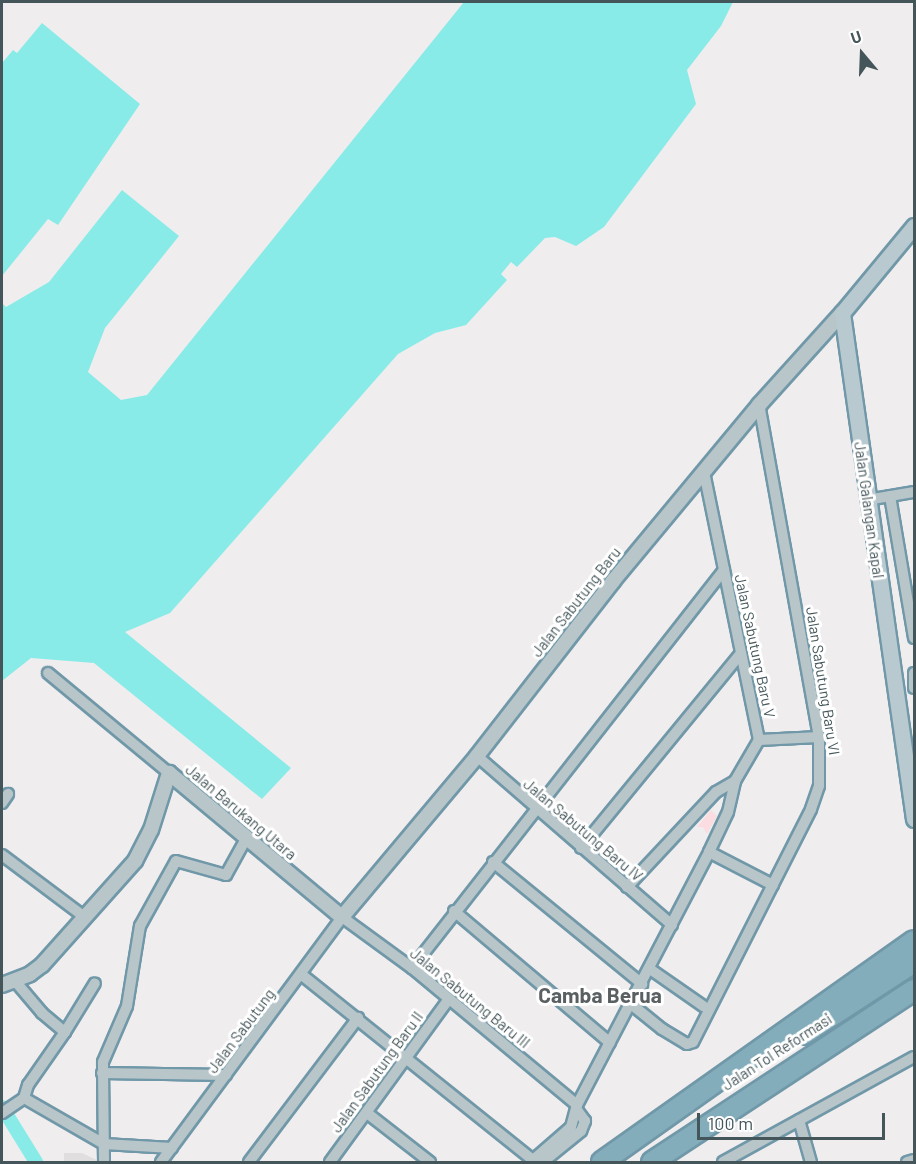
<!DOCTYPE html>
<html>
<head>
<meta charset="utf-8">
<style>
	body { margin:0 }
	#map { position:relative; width:916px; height:1164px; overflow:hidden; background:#f0edee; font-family:Barlow,sans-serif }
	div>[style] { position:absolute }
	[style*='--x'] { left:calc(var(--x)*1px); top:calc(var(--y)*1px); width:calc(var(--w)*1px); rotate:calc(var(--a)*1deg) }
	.education>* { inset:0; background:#e1dedf }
	.medical>* { inset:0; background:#fadce1 }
	.water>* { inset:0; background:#88ebe7 }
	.canal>* { height:14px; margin:-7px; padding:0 7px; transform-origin:7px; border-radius:7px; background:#88ebe7 }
	.roads { filter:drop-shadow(2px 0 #7098a8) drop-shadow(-2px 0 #7098a8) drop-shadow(0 2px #7098a8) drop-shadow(0 -2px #7098a8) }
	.minor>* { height:10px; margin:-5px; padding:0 5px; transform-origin:5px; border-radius:5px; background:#b8c6ca }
	.tertiary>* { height:14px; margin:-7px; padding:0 7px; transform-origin:7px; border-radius:7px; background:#b8c6ca }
	.secondary>* { height:15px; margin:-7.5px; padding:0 7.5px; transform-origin:7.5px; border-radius:7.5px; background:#b8c9cf }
	.motorway>* { height:20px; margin:-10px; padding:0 10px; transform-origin:10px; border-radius:10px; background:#84adbc }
	span { translate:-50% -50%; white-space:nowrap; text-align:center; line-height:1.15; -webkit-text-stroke:6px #fff; paint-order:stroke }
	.street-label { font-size:15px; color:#45565a }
	.district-label { font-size:21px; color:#5a5f62; font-weight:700 }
	.frame { position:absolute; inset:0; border:3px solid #45565a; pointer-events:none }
	.north { position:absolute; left:832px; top:24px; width:60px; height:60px; -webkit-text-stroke:4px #fff; paint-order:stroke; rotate:341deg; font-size:16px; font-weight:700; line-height:24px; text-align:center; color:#45565a }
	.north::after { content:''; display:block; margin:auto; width:21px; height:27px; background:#45565a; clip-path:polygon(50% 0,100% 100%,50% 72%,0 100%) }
	.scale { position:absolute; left:697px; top:1113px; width:188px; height:27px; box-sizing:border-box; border:3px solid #45565a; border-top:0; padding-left:8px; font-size:18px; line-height:21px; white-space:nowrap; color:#45565a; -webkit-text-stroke:4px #fff; paint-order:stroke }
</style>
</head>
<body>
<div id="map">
	<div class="education">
		<div style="clip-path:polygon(64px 1153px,82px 1153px,101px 1162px,64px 1162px)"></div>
	</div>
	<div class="medical">
		<div style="clip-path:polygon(711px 810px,717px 816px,707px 834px,703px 827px,697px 827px)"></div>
	</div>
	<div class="water">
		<div style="clip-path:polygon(464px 2px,733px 2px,721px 26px,687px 70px,696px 104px,604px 227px,576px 246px,555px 237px,545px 238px,517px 267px,511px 262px,501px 274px,507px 280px,466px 325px,435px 333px,398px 354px,170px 613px,125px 632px,291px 768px,262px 799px,94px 663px,31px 658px,2px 681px,2px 303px,6px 307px,49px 282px,122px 190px,179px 236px,105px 328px,88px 372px,121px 400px,147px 395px)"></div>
		<div style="clip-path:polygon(42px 23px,140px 104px,58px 225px,48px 219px,2px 276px,2px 63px,13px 50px,17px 53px)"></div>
	</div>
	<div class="canal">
		<div style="--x:2;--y:1107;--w:65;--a:58.3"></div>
	</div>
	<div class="roads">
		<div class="minor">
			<div style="--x:890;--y:496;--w:144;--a:80.4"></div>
			<div style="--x:867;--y:500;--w:48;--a:-9.7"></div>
			<div style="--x:48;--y:673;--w:157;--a:39.6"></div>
			<div style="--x:914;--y:673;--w:15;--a:90"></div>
			<div style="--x:759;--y:740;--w:60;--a:-2.9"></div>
			<div style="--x:477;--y:756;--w:258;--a:40.9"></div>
			<div style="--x:2;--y:803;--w:11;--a:-56"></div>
			<div style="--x:581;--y:848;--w:252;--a:-50.6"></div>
			<div style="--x:709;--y:852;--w:72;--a:27.3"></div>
			<div style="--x:2;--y:855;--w:105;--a:36.9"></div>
			<div style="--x:493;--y:862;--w:193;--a:39.3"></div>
			<div style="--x:627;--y:887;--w:130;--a:-46.9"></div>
			<div style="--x:716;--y:792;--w:22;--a:-30"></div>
			<div style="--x:454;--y:911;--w:204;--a:40.2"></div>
			<div style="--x:412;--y:968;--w:506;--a:-51.91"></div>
			<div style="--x:650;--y:969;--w:65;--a:34.9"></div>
			<div style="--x:302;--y:975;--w:296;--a:38.7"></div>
			<div style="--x:533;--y:1160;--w:50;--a:-41"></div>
			<div style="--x:571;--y:1127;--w:23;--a:-75"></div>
			<div style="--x:577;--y:1105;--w:285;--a:-62.4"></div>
			<div style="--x:709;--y:852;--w:44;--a:-64.6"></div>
			<div style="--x:728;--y:812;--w:32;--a:-77"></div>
			<div style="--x:735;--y:781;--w:48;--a:-59.7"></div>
			<div style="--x:759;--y:740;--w:273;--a:-101.6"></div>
			<div style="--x:15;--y:981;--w:42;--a:49.8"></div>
			<div style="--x:42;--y:1013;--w:30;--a:40"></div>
			<div style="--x:65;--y:1032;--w:57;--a:-58.5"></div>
			<div style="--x:631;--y:1004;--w:40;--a:39"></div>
			<div style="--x:662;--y:1029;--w:29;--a:31"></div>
			<div style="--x:687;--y:1044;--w:6;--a:-18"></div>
			<div style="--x:693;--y:1042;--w:261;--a:-63.1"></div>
			<div style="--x:811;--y:809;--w:24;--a:-71"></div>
			<div style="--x:819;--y:786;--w:49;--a:-90"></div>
			<div style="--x:819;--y:737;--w:337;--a:-100.2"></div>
			<div style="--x:102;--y:1073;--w:124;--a:0.9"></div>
			<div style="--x:24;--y:1098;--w:14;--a:-73"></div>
			<div style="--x:28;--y:1085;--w:65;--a:-55.1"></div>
			<div style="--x:2;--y:1113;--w:27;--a:-34"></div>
			<div style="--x:24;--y:1098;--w:92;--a:29.9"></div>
			<div style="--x:104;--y:1144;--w:68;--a:3.4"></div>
			<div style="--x:367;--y:1113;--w:80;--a:37.9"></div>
			<div style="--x:799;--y:1120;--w:44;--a:74.1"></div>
			<div style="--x:544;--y:1161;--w:48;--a:-39"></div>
			<div style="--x:581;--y:1131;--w:11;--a:-68"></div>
			<div style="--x:585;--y:1121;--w:14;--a:-126"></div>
			<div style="--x:104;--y:1162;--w:100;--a:-90.6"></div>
			<div style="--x:103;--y:1062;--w:61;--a:-66.8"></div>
			<div style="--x:127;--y:1006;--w:81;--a:-80.8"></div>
			<div style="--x:140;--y:926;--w:74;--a:-61"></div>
			<div style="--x:176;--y:861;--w:52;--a:15.6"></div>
			<div style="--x:226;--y:875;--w:43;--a:-61.1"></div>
			<div style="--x:161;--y:1162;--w:305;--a:-53.5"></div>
			<div style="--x:342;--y:917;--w:87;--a:36.1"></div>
			<div style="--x:412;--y:968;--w:214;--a:39.7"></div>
			<div style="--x:249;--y:1162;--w:181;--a:-52.9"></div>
			<div style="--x:330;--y:1162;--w:200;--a:-53.9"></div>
			<div style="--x:723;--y:1162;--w:218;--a:-28.8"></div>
			<div style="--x:907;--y:1162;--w:7;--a:-16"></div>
		</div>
		<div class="tertiary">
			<div style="--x:2;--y:985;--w:30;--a:-21"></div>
			<div style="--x:30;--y:974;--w:15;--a:-37"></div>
			<div style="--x:42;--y:965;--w:140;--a:-48.2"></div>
			<div style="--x:135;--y:861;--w:35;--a:-63"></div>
			<div style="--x:151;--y:830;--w:60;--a:-72.5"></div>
			<div style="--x:169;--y:773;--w:225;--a:39.8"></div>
			<div style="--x:342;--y:917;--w:210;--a:-50"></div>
			<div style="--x:477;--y:756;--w:222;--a:-52.1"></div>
			<div style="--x:613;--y:581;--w:229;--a:-50.3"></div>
			<div style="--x:759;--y:405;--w:124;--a:-47.9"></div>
		</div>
		<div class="secondary">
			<div style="--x:914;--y:226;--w:113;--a:129.6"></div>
			<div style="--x:842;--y:313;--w:511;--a:81.9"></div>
		</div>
		<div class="motorway">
			<div style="--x:804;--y:1034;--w:131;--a:-33.2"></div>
			<div style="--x:602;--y:1162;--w:382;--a:-35.3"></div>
			<div style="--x:652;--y:1162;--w:313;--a:-33.3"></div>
		</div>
	</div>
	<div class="street-label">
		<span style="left:869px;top:510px;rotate:82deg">Jalan Galangan Kapal</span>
		<span style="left:576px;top:602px;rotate:-52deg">Jalan Sabutung Baru</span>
		<span style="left:755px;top:646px;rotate:78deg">Jalan Sabutung Baru V</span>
		<span style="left:823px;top:681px;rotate:81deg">Jalan Sabutung Baru VI</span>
		<span style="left:241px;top:812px;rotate:40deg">Jalan Barukang Utara</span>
		<span style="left:583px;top:830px;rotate:40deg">Jalan Sabutung Baru IV</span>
		<span style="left:470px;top:998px;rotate:39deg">Jalan Sabutung Baru III</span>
		<span style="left:241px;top:1031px;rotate:-53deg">Jalan Sabutung</span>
		<span style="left:777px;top:1052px;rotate:-33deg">Jalan Tol Reformasi</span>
		<span style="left:377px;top:1072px;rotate:-54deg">Jalan Sabutung Baru II</span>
	</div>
	<div class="district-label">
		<span style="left:600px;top:995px">Camba Berua</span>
	</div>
	<div class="frame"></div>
	<div class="north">U</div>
	<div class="scale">100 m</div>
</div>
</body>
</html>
